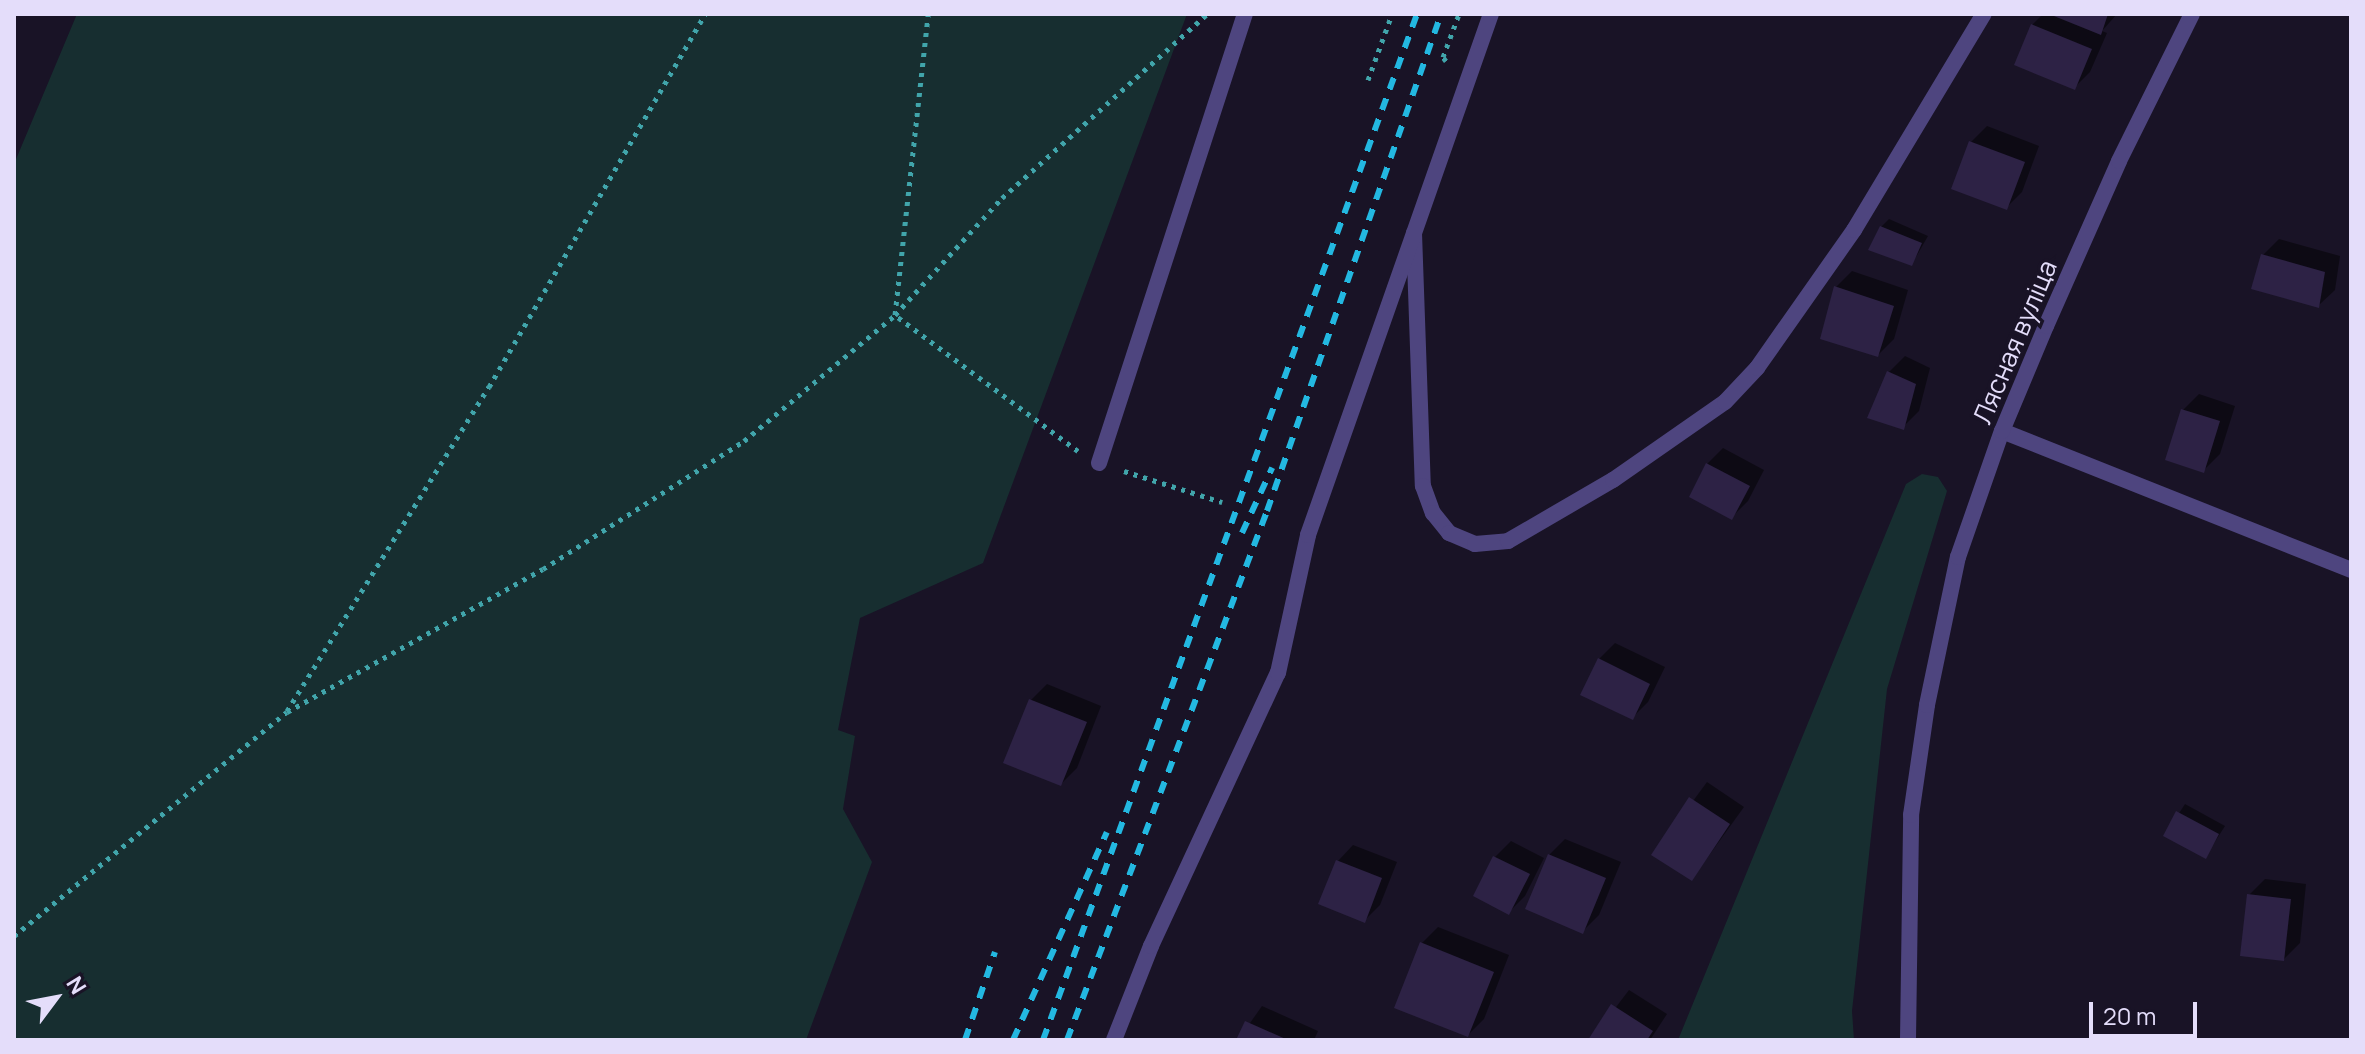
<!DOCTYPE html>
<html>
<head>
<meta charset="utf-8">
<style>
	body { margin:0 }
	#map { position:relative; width:2365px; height:1054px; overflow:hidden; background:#191326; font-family:Manrope,sans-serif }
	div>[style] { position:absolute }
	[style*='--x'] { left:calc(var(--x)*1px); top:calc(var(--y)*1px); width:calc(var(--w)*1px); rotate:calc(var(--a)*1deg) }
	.green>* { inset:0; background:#172e30 }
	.shadow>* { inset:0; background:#0007 }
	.building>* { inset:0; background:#2d2245 }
	.path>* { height:5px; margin-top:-2.5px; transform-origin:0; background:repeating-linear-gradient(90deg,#41a5ab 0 4px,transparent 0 10px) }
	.service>* { height:16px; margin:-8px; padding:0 8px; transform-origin:8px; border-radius:8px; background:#4e457f }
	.minor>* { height:16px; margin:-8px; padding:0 8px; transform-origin:8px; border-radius:8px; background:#4e457f }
	.tertiary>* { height:16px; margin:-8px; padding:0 8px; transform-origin:8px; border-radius:8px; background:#4e457f }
	.rail>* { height:6px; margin-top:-3px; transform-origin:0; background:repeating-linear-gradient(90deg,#23b8e1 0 12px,transparent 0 22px) }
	span { translate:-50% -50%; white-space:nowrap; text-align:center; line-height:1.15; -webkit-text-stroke:7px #191326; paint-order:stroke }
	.street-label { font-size:26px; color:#e4ddfa }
	.frame { position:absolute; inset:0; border:16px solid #e4ddfa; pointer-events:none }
	.north { position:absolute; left:16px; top:958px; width:80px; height:80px; -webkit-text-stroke:6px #191326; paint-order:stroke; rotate:58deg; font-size:22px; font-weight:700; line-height:32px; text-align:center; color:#e4ddfa }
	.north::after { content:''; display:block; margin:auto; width:28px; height:36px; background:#e4ddfa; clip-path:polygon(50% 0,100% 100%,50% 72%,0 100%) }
	.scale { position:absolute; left:2089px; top:1002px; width:108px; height:36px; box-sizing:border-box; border:4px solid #e4ddfa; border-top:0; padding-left:10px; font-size:24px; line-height:28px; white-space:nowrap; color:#e4ddfa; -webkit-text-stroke:6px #191326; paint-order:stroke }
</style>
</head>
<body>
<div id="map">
	<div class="green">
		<div style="clip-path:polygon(77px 14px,1187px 14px,983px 563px,860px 618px,838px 730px,855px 736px,843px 809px,872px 862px,806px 1040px,14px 1040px,14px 164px)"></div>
		<div style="clip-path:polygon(1922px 474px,1938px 477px,1947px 491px,1887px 689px,1852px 1011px,1854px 1040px,1678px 1040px,1906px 484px)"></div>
	</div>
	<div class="shadow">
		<div style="clip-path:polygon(2043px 14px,2117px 14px,2102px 31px,2107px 33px,2090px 72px,2074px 88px,2032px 25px)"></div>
		<div style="clip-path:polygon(1987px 126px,2039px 146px,2022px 192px,2006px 208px,1971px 142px)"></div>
		<div style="clip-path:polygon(1889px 219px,1928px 236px,1912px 264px,1881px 227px)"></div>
		<div style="clip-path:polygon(2279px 239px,2340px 256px,2335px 290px,2319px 305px,2263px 255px)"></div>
		<div style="clip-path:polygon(1852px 271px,1908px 290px,1894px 339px,1878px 355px,1836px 287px)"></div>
		<div style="clip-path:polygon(1905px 356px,1930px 368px,1919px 411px,1903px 427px,1889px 372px)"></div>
		<div style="clip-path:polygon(2199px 394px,2235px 406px,2220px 454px,2204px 470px,2183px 410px)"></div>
		<div style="clip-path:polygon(1723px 448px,1764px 470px,1748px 501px,1732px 517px,1707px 464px)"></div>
		<div style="clip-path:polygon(1615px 643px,1665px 667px,1648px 702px,1632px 718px,1599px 659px)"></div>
		<div style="clip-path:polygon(1047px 684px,1101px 706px,1077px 768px,1061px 784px,1031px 700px)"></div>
		<div style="clip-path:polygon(1707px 782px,1744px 807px,1692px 879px,1654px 854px)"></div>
		<div style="clip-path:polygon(2185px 804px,2225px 826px,2206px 856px,2165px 835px)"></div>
		<div style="clip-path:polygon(1565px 839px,1621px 862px,1599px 915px,1583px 931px,1549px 855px)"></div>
		<div style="clip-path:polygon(1511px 841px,1544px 858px,1525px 896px,1509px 912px,1495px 857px)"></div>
		<div style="clip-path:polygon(1353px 845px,1397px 862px,1380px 905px,1364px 921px,1338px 861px)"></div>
		<div style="clip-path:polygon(2265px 879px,2306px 884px,2300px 943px,2284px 959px,2249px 895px)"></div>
		<div style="clip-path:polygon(1438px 927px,1509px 955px,1484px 1019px,1468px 1035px,1422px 943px)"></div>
		<div style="clip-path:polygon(1629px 990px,1667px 1014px,1650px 1040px,1591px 1040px)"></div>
		<div style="clip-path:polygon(1262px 1006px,1318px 1031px,1314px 1040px,1238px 1040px)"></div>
	</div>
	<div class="building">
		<div style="clip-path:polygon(2049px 14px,2108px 14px,2101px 35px)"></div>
		<div style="clip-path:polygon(2031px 24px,2092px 49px,2075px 90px,2014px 65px)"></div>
		<div style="clip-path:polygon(1969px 141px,2025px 162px,2007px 210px,1951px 189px)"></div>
		<div style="clip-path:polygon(1880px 226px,1922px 243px,1912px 266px,1868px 250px)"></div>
		<div style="clip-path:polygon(2261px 254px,2325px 272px,2319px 308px,2251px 289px)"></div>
		<div style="clip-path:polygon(1834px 286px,1894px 306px,1878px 357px,1820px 339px)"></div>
		<div style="clip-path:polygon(1887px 371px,1916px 384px,1904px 430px,1867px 418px)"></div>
		<div style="clip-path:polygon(2181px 409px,2220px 421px,2204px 473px,2165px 460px)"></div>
		<div style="clip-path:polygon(1706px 463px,1750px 486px,1732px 520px,1689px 497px)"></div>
		<div style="clip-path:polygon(1598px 658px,1650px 684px,1633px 720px,1580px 695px)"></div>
		<div style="clip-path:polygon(1029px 699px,1087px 722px,1061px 786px,1003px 763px)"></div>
		<div style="clip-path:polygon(1689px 797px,1730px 824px,1692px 881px,1651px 855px)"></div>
		<div style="clip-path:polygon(2176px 811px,2219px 834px,2206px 859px,2163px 836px)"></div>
		<div style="clip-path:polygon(1548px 854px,1606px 878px,1583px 934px,1525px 909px)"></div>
		<div style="clip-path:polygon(1493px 856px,1530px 874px,1509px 915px,1473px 896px)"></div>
		<div style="clip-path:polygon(1336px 860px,1382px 878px,1365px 923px,1318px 904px)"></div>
		<div style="clip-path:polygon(2247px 894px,2291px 899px,2284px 961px,2240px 956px)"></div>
		<div style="clip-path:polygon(1420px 942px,1494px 972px,1468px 1037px,1394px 1008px)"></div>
		<div style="clip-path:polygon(1611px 1004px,1653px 1031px,1647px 1040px,1588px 1040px)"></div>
		<div style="clip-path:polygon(1245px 1021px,1288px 1040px,1236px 1040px)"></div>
	</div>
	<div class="path">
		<div style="--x:1446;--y:61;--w:5;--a:-127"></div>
		<div style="--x:1443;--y:57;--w:46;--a:-69.6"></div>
		<div style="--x:1368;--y:80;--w:70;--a:-70"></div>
		<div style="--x:1078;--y:451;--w:228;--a:-143.4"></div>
		<div style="--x:895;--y:315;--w:159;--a:-47.6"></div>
		<div style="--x:1002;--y:198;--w:275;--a:-41.9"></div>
		<div style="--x:1124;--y:471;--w:103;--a:17.6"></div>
		<div style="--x:287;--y:711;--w:382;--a:-58.1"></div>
		<div style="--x:489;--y:387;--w:431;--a:-59.9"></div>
		<div style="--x:14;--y:936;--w:353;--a:-39.4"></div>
		<div style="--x:287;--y:712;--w:293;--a:-29.2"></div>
		<div style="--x:543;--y:569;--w:238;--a:-32.5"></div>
		<div style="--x:744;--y:441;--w:197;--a:-39.8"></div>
		<div style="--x:895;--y:315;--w:303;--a:-83.7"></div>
	</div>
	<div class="service">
		<div style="--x:1414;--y:233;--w:253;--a:88"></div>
		<div style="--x:1423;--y:486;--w:29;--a:70"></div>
		<div style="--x:1433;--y:513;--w:26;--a:51"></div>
		<div style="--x:1449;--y:533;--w:28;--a:23"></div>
		<div style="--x:1475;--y:544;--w:33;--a:-5"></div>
		<div style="--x:1508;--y:541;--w:121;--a:-30.2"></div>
		<div style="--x:1613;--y:480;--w:136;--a:-34.9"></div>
		<div style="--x:1725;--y:402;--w:47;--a:-46.7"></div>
		<div style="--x:1757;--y:368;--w:169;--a:-54.9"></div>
		<div style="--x:1854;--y:230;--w:252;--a:-59"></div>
		<div style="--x:1099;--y:463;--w:472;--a:-72"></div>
	</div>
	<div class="minor">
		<div style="--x:2002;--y:431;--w:376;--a:21.7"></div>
		<div style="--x:1114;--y:1040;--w:101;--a:-68.5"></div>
		<div style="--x:1151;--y:946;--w:301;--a:-65.1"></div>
		<div style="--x:1278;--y:673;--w:141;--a:-77.7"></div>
		<div style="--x:1308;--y:535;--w:552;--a:-70.65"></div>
	</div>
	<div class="tertiary">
		<div style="--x:1908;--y:1040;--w:225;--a:-89.2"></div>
		<div style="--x:1911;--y:815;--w:111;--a:-81.7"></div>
		<div style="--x:1927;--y:705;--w:151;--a:-78.2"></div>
		<div style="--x:1958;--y:557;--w:133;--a:-70.8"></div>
		<div style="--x:2002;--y:431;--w:114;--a:-67.3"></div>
		<div style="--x:2046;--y:326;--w:180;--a:-66.1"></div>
		<div style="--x:2119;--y:161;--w:164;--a:-63.6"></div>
	</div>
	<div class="rail">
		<div style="--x:1242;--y:533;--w:72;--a:-65.2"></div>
		<div style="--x:965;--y:1040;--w:93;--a:-71.2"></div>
		<div style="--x:1013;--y:1040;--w:228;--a:-65.7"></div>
		<div style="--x:1043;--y:1040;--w:1092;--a:-69.97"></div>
		<div style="--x:1067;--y:1040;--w:566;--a:-69.29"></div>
		<div style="--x:1267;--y:511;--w:527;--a:-70.7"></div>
	</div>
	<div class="street-label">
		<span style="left:2015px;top:342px;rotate:-67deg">Лясная вуліца</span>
	</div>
	<div class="frame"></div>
	<div class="north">N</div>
	<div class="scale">20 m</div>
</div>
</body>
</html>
